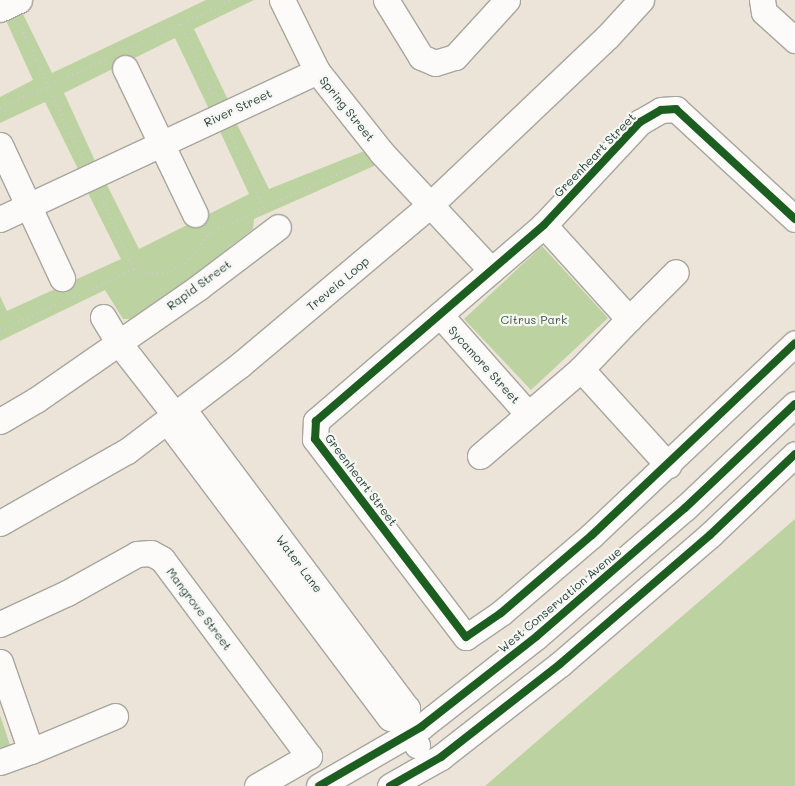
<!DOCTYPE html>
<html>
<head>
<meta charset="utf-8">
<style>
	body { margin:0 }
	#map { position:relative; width:795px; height:786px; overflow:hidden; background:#ece4d8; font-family:Mali,sans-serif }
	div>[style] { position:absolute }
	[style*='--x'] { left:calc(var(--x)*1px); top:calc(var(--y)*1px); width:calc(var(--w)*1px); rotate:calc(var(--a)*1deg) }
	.green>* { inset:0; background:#bcd2a0 }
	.path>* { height:3px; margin-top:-1.5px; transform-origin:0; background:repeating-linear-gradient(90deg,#cbcbc8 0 1px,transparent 0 5px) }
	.roads { filter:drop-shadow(1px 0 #a7a69e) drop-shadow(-1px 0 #a7a69e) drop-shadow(0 1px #a7a69e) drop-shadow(0 -1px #a7a69e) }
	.minor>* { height:25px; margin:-12.5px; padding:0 12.5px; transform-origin:12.5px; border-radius:12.5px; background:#fcfbf9 }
	.cycleway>* { height:8px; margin:-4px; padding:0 4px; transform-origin:4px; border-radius:4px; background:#1b5e20 }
	span { translate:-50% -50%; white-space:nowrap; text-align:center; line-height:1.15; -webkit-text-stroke:4.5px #f6f6f2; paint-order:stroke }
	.street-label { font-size:12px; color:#1f3d34 }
	.park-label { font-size:12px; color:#3c5e44 }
</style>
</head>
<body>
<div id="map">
	<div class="green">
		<div style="clip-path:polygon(206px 0,254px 0,194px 29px,229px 102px,210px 111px,175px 38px,64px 93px,96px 163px,79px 171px,45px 102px,0 123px,0 97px,33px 80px,4px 16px,20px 8px,52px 73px)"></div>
		<div style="clip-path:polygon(235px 120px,269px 189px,372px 148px,383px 162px,254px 219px,253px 229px,137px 319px,123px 319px,105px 290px,0 341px,0 296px,7px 311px,121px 259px,86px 189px,105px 181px,139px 249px,249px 194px,218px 127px)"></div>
		<div style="clip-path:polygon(542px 246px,608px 318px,531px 390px,464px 319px)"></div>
		<div style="clip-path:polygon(795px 519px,795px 786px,485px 786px)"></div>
		<div style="clip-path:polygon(0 715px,10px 745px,0 748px)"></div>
	</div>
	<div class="path">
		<div style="--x:19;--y:23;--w:151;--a:65"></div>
		<div style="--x:181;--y:24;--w:81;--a:66"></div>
		<div style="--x:129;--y:48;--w:112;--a:-25.4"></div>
		<div style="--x:0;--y:108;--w:118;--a:-25"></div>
		<div style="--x:230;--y:133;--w:81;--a:65.3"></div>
		<div style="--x:100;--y:195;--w:81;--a:65.3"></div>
		<div style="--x:74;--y:297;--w:66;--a:-25"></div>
		<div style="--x:134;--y:269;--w:19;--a:16"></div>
		<div style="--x:152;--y:274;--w:19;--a:-9"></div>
		<div style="--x:171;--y:271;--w:16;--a:-30"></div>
		<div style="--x:185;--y:263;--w:38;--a:-51"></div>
		<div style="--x:209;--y:233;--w:170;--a:-24.8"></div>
		<div style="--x:0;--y:330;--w:75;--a:-24.5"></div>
	</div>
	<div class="roads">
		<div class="minor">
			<div style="--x:282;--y:0;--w:79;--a:63.8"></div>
			<div style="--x:317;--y:71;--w:105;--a:51.6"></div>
			<div style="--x:382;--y:153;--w:160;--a:47"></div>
			<div style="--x:386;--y:0;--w:67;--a:58.4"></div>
			<div style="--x:421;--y:57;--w:15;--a:23"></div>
			<div style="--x:435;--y:63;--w:21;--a:-17"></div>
			<div style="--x:455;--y:57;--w:77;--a:-47.6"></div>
			<div style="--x:762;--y:0;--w:12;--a:81"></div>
			<div style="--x:764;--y:12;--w:42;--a:42.1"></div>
			<div style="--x:0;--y:9;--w:21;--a:-25"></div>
			<div style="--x:125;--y:68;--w:162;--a:64.4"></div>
			<div style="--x:0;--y:145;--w:147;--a:65"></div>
			<div style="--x:0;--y:219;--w:350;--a:-25"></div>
			<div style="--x:795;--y:219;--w:162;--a:-137.3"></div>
			<div style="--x:676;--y:109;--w:15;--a:176"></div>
			<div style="--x:661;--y:110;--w:24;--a:150"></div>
			<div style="--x:640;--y:122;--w:141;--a:133"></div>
			<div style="--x:544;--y:225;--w:301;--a:139.3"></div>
			<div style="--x:316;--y:421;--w:18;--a:93"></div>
			<div style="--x:315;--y:439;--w:249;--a:52.7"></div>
			<div style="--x:466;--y:637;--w:42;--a:-34.4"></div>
			<div style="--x:501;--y:613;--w:120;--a:-40.6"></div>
			<div style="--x:592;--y:535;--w:279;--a:-43.4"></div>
			<div style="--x:440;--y:315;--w:132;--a:48.4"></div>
			<div style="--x:103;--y:317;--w:29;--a:59"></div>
			<div style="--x:118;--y:342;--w:93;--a:52"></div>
			<div style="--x:629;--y:319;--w:66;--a:-45"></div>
			<div style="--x:581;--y:369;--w:130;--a:47.8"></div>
			<div style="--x:183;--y:409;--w:374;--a:53.2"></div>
			<div style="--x:407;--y:708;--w:14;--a:107"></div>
			<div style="--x:403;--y:721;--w:28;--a:60"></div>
			<div style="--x:0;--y:421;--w:42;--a:-30.3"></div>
			<div style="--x:36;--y:400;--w:198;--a:-34.7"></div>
			<div style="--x:199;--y:287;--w:99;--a:-37.2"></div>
			<div style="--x:167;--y:421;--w:371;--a:53.1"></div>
			<div style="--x:390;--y:718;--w:13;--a:13"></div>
			<div style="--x:480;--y:456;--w:133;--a:-40.7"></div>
			<div style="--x:581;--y:369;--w:69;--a:-46.2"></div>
			<div style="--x:629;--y:319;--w:127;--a:-132.1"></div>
			<div style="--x:0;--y:523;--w:146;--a:-29.6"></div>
			<div style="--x:127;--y:451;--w:142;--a:-37.3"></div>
			<div style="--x:240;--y:365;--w:250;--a:-40.1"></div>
			<div style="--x:431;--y:204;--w:244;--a:-43.5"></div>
			<div style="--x:608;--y:36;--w:49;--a:-47.5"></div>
			<div style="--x:0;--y:624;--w:74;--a:-24.8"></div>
			<div style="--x:67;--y:593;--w:80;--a:-29.1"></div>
			<div style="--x:137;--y:554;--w:14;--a:-4"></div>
			<div style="--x:151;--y:553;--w:13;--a:29"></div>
			<div style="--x:162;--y:559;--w:246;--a:53.3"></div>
			<div style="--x:309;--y:756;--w:60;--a:150"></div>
			<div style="--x:0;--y:662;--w:94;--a:70.8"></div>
			<div style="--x:31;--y:751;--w:91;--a:-22.6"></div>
			<div style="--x:0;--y:762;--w:33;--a:-20"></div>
			<div style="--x:319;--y:786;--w:118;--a:-30"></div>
			<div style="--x:421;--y:727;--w:147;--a:-38.1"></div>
			<div style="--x:537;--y:636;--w:196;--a:-40.9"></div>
			<div style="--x:685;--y:508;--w:151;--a:-43.4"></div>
			<div style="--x:390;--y:786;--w:59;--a:-29.6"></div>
			<div style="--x:441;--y:757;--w:151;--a:-38"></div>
			<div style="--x:560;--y:664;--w:198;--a:-40.7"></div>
			<div style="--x:710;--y:535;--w:117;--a:-43.6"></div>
		</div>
	</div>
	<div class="cycleway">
		<div style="--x:795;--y:219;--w:162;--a:-137.3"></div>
		<div style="--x:676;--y:109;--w:15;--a:176"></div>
		<div style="--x:661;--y:110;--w:24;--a:150"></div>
		<div style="--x:640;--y:122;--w:141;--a:133"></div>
		<div style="--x:544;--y:225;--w:301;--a:139.3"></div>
		<div style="--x:316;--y:421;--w:18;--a:93"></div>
		<div style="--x:315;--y:439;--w:249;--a:52.7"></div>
		<div style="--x:466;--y:637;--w:42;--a:-34.4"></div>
		<div style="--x:501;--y:613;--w:120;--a:-40.6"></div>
		<div style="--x:592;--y:535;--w:279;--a:-43.4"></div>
		<div style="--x:319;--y:786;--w:118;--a:-30"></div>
		<div style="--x:421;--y:727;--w:147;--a:-38.1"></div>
		<div style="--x:537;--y:636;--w:196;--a:-40.9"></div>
		<div style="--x:685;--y:508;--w:151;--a:-43.4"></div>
		<div style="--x:390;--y:786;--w:59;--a:-29.6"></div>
		<div style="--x:441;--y:757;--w:151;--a:-38"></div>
		<div style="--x:560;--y:664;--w:198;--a:-40.7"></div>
		<div style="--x:710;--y:535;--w:117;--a:-43.6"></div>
	</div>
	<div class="street-label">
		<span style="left:238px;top:108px;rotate:-25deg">River Street</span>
		<span style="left:347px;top:109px;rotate:51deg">Spring Street</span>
		<span style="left:595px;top:155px;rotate:-46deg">Greenheart Street</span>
		<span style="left:338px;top:284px;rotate:-40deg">Treveia Loop</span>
		<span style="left:199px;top:285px;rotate:-36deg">Rapid Street</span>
		<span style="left:484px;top:365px;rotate:48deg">Sycamore Street</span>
		<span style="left:361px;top:480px;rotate:53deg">Greenheart Street</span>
		<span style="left:299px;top:564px;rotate:53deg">Water Lane</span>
		<span style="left:560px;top:600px;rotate:-40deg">West Conservation Avenue</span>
		<span style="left:199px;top:609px;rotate:53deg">Mangrove Street</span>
	</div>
	<div class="park-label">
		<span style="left:534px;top:320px">Citrus Park</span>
	</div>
</div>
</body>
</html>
